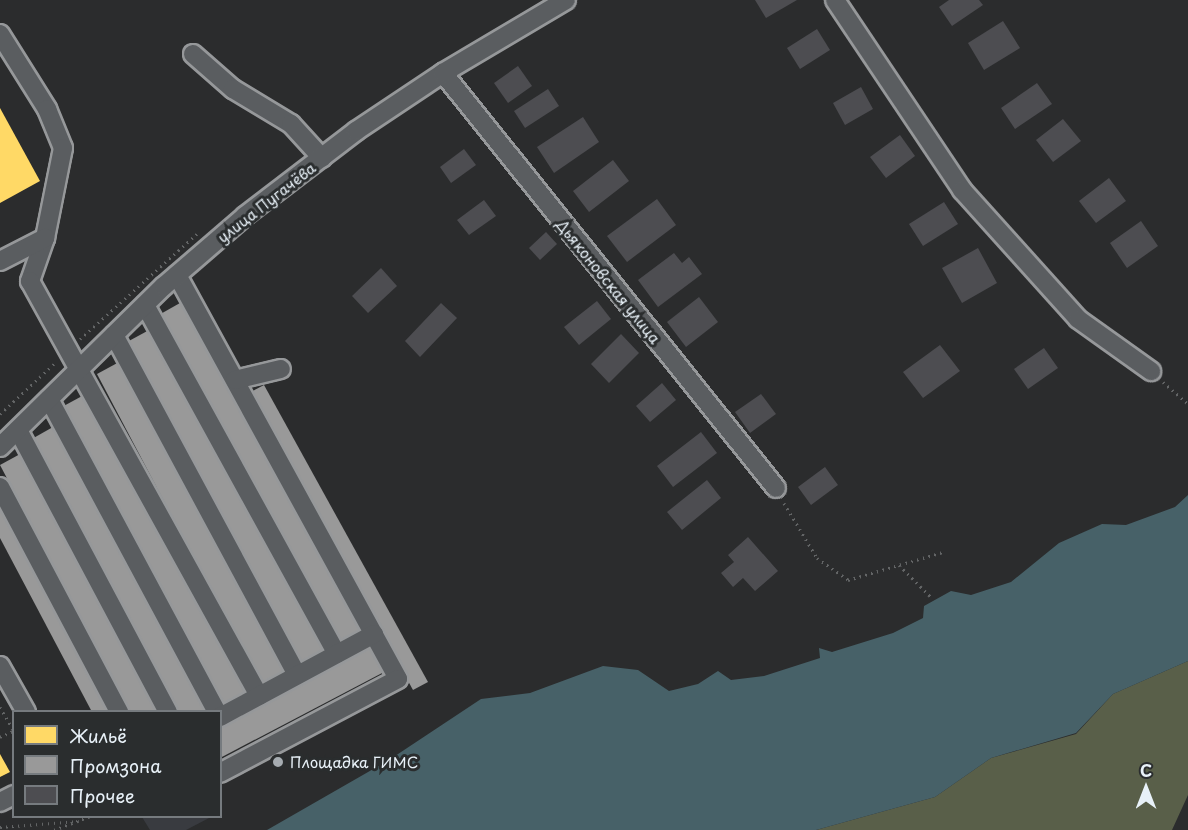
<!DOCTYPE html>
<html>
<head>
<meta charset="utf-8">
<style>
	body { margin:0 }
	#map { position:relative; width:1188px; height:830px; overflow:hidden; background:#2b2c2d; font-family:"Playpen Sans",sans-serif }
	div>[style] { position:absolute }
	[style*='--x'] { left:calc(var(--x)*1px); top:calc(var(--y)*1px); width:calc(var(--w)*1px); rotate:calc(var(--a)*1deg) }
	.built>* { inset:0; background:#393b40 }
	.green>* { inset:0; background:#595f49 }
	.water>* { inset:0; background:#476168 }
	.homes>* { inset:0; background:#ffd966 }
	.industry>* { inset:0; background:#999 }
	.building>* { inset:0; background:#4d4d51 }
	.path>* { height:3px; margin-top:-1.5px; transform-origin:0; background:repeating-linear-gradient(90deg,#636566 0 1.5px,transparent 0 6px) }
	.roads { filter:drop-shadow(2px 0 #96989a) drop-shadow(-2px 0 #96989a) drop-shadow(0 2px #96989a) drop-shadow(0 -2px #96989a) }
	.minor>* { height:18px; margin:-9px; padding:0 9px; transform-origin:9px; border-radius:9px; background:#5a5d60 }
	.dots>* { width:16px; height:16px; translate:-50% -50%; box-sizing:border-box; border:3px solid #2a2d2e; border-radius:50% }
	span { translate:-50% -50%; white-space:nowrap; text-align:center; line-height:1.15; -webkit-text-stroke:6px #2a2d2e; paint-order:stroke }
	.street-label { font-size:15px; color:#e8f1f8 }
	.poi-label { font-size:15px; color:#e8f1f8 }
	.left { translate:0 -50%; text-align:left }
	.legend { position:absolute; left:12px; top:710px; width:210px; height:108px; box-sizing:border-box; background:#2a2d2e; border:2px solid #767b7f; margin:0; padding:8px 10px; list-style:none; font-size:18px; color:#e8f1f8 }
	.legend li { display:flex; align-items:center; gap:12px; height:30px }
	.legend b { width:30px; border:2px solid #767b7f }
	.north { position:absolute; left:1116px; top:758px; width:60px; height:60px; -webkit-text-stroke:4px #2a2d2e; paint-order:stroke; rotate:0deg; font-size:16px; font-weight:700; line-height:24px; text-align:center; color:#e8f1f8 }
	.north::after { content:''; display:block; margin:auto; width:21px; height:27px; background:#e8f1f8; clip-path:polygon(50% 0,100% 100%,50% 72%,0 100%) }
</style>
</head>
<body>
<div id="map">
	<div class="built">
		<div style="clip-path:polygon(142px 817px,211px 817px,186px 830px,150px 830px)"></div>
	</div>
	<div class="green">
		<div style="clip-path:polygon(1188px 661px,1188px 795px,1172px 830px,816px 830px,935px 797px,991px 758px,1076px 734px,1113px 694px)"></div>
	</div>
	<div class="water">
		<div style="clip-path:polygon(1188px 495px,1188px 661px,1113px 694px,1076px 733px,991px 758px,935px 797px,816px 830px,267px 830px,389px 760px,481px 699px,530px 693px,603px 666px,638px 670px,669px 691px,698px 684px,718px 671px,731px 680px,764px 676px,820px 658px,819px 648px,832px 652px,893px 633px,923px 618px,924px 606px,951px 591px,971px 595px,1011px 582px,1059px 543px,1102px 524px,1126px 525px,1175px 507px)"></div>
	</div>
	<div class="homes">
		<div style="clip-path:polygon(0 108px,40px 181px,0 203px)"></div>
		<div style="clip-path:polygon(0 754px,10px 772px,0 777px)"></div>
	</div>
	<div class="industry">
		<div style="clip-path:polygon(180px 303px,364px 632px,341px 644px,157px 316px)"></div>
		<div style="clip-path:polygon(151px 329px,325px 651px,301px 664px,127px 342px)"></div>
		<div style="clip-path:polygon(121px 361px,286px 674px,262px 687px,97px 374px)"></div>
		<div style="clip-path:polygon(264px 385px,428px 682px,413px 690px,249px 393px)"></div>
		<div style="clip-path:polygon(84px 395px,246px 695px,222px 708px,60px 408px)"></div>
		<div style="clip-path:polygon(53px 427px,207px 712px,178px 712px,30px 440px)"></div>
		<div style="clip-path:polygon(22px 453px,159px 712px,130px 712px,0 465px)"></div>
		<div style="clip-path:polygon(0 504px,110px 712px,92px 712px,0 538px)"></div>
		<div style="clip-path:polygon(371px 648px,384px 672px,220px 758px,220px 727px)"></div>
	</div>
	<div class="building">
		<div style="clip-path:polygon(755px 0,797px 0,766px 18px)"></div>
		<div style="clip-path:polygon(949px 0,979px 0,983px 5px,952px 26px,939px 7px)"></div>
		<div style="clip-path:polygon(1003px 21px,1020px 48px,984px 70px,968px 43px)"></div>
		<div style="clip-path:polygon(817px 29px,830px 50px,800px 69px,787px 48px)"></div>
		<div style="clip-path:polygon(518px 66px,532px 86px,508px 103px,494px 83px)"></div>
		<div style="clip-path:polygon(1037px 83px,1052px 104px,1015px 129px,1001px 108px)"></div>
		<div style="clip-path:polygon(861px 87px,873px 109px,845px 125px,833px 103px)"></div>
		<div style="clip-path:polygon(548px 89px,559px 106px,525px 128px,514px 111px)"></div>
		<div style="clip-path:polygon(583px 117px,599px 142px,554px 173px,537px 147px)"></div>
		<div style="clip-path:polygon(1063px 119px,1081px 141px,1053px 162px,1036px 140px)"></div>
		<div style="clip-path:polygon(900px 135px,915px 156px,886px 178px,870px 157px)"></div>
		<div style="clip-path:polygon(464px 149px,476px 165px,451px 183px,440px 167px)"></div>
		<div style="clip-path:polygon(613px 160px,629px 181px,589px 212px,573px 191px)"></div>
		<div style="clip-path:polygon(1109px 178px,1126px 201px,1096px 223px,1079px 201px)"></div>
		<div style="clip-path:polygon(657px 199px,676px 225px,627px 262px,607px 236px)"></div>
		<div style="clip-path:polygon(484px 200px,496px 216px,469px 235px,457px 220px)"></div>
		<div style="clip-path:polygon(944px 202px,958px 224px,923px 246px,909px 224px)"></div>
		<div style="clip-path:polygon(1141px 221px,1158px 246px,1127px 268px,1110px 243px)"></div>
		<div style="clip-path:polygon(546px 232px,557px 244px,540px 260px,529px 248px)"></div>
		<div style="clip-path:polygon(978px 248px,997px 283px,962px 303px,942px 268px)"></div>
		<div style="clip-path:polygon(674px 253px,682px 263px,689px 257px,702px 274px,658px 307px,638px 280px)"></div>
		<div style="clip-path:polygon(381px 268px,397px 286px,368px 313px,352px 296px)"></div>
		<div style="clip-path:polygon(699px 297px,718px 322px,686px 347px,667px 322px)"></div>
		<div style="clip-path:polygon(597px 301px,611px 319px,579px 345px,564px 327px)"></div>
		<div style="clip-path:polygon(441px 303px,457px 318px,420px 357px,405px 341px)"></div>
		<div style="clip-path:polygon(621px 334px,639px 353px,609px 383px,591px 364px)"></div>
		<div style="clip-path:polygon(940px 345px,960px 371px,923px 398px,903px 372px)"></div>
		<div style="clip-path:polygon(1044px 348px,1058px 368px,1028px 389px,1014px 369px)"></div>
		<div style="clip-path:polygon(662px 383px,676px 400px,650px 422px,636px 406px)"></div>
		<div style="clip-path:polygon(761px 394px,776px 414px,750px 433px,735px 412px)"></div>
		<div style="clip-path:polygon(701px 432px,717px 453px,673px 487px,657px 466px)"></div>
		<div style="clip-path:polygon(825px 467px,838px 485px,811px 505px,798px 487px)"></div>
		<div style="clip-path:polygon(707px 480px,721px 498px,682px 530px,667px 512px)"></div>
		<div style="clip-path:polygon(748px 537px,778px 571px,755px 591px,743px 578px,733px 587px,721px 573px,734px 562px,728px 555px)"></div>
	</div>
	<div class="path">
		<div style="--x:80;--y:339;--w:161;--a:-42"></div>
		<div style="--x:1163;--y:382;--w:33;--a:41"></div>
		<div style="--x:0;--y:414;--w:76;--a:-42.9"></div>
		<div style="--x:784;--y:503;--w:64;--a:59"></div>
		<div style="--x:817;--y:558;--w:38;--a:35"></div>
		<div style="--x:848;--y:580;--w:99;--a:-16.4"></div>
		<div style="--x:899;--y:565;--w:45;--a:45"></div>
		<div style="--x:0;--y:707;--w:28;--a:60"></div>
		<div style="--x:0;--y:737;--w:14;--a:-25"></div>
		<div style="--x:0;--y:827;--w:79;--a:-4.3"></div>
		<div style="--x:54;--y:830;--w:39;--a:-21"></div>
	</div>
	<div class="roads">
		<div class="minor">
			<div style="--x:835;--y:0;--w:229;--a:56.2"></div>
			<div style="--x:962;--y:190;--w:173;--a:48"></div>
			<div style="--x:1078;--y:319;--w:90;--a:35.5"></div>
			<div style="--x:0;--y:34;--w:89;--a:57.9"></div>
			<div style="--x:47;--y:109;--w:42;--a:67.7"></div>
			<div style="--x:63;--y:148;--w:92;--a:101.3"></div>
			<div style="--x:45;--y:238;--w:46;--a:109.2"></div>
			<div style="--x:30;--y:281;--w:474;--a:61.1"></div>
			<div style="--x:193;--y:54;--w:53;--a:41.2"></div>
			<div style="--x:233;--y:89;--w:68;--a:31.1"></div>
			<div style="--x:291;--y:124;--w:46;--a:47.6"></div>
			<div style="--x:443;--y:73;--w:532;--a:51.26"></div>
			<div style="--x:0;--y:261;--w:51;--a:-27.1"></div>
			<div style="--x:177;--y:275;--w:460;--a:61.3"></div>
			<div style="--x:398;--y:679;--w:201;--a:152.2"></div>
			<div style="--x:145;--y:305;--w:398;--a:61.2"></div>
			<div style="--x:114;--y:335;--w:386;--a:61.7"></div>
			<div style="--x:235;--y:380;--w:47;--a:-13.4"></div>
			<div style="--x:49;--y:399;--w:355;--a:61.8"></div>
			<div style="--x:18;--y:430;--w:319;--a:62"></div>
			<div style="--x:0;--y:447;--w:230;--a:-44.5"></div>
			<div style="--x:164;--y:286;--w:107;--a:-40.8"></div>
			<div style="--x:245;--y:216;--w:140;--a:-37.4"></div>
			<div style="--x:356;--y:131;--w:105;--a:-33.7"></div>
			<div style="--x:443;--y:73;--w:143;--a:-30.7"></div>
			<div style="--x:0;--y:487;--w:255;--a:62.1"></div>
			<div style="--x:0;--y:666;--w:53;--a:60.5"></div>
			<div style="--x:220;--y:717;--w:175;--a:-28.3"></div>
			<div style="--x:0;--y:802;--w:16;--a:-27"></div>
		</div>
	</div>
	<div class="dots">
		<div style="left:278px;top:762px;background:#a6acb1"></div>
	</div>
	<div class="street-label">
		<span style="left:266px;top:202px;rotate:-38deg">улица Пугачёва</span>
		<span style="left:609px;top:281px;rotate:51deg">Дьяконовская улица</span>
	</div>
	<div class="poi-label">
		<span class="left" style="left:290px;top:762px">Площадка ГИМС</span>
	</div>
	<ul class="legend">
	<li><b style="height:16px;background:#ffd966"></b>Жильё</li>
	<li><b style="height:16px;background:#999"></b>Промзона</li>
	<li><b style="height:16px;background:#4d4d51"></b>Прочее</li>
	</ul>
	<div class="north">С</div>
</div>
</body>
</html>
